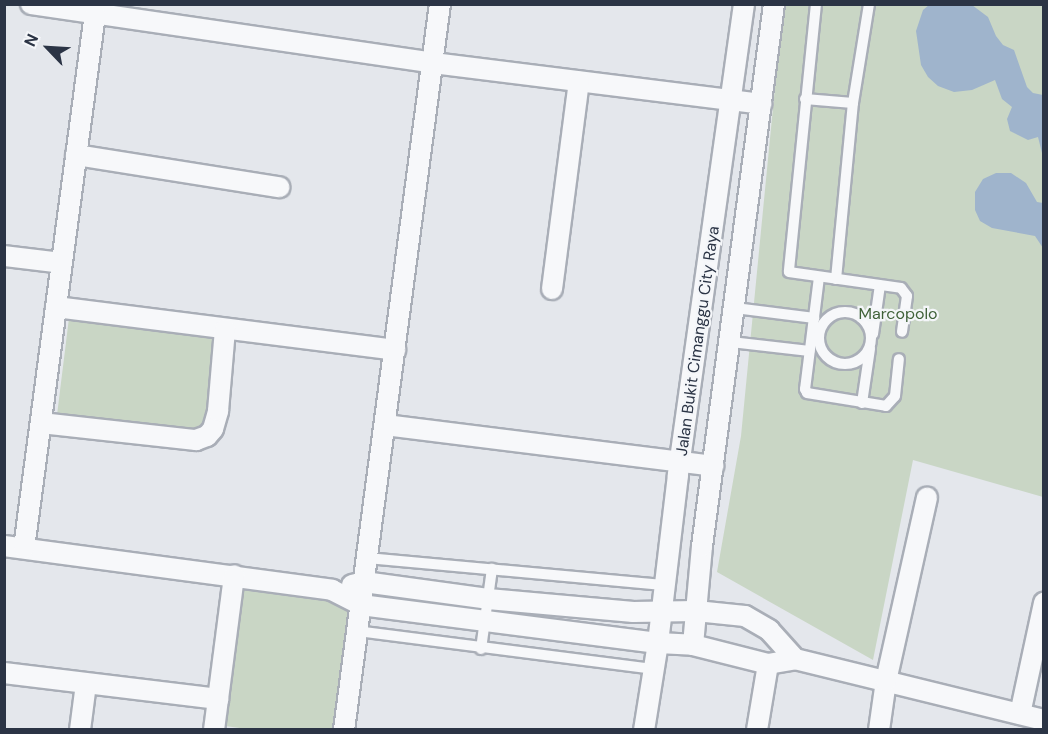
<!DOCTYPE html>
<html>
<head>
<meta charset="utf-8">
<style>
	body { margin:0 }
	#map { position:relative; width:1048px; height:734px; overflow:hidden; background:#e4e7ec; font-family:"DM Sans",sans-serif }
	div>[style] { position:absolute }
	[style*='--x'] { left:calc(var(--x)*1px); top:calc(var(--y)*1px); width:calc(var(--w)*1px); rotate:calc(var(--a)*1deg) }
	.green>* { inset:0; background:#c9d6c5 }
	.water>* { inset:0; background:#9fb4cc }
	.roads { filter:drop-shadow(2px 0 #a9aeb7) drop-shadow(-2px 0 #a9aeb7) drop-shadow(0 2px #a9aeb7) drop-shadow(0 -2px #a9aeb7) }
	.service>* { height:10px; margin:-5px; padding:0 5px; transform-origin:5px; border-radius:5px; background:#f7f8fa }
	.service>.ring { margin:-5px; padding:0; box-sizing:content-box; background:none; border:10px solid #f7f8fa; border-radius:50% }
	.minor>* { height:20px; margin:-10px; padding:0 10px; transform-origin:10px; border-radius:10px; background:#f7f8fa }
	span { translate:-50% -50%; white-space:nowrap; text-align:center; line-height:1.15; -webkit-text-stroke:4.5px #f4f6f9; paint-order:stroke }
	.park-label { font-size:16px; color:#3f6138 }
	.street-label { font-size:16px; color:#2b3445 }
	.frame { position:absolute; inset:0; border:6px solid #2b3445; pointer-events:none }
	.north { position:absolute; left:18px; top:18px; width:60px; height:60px; -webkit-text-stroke:4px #f4f6f9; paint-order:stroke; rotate:295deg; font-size:16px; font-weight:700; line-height:24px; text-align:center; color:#2b3445 }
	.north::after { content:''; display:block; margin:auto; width:21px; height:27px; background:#2b3445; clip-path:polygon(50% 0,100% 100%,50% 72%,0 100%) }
</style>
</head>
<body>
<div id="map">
	<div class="green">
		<div style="clip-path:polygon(783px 5px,1043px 5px,1043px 497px,913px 460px,873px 660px,717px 572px,741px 436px)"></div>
		<div style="clip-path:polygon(69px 318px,218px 336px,205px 431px,57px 415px)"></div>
		<div style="clip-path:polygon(243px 590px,350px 604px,336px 729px,254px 730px,225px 726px)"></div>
	</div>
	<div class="water">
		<div style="clip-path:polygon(929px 5px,972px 5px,988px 17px,996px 36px,1003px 45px,1014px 50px,1027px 87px,1033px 93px,1043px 95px,1043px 157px,1038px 137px,1028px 140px,1010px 131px,1007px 119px,1012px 107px,1002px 99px,995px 80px,972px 90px,954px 92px,938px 86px,928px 77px,921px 65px,916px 31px,923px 10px)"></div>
		<div style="clip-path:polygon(996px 173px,1011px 173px,1026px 183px,1037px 202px,1043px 203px,1043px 248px,1035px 236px,992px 228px,980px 221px,975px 210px,975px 192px,983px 179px)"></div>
	</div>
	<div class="roads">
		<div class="service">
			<div style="--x:816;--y:4;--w:269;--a:95.8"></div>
			<div style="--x:789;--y:272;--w:113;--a:8.1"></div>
			<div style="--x:901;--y:288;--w:10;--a:53"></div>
			<div style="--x:907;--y:296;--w:36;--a:98"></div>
			<div style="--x:805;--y:99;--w:48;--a:4.8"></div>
			<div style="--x:819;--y:277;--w:113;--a:97.1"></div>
			<div style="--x:805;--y:389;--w:4;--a:63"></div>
			<div style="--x:807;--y:393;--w:80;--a:9.3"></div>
			<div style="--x:886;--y:406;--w:13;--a:-48"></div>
			<div style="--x:895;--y:396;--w:37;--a:-84"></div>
			<div style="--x:836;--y:279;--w:177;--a:-84.5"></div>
			<div style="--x:853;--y:103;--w:100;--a:-80.8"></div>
			<div style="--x:735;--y:308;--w:80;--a:7.2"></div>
			<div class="ring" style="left:819px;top:312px;width:42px;height:42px"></div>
			<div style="--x:873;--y:334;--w:49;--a:-81.9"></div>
			<div style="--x:731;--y:342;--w:79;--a:6.6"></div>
			<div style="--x:862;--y:403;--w:55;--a:-81.6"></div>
			<div style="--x:367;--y:558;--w:300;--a:5.2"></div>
			<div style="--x:357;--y:631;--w:297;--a:7.3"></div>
			<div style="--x:481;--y:649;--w:81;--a:-82.2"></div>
		</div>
		<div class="minor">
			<div style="--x:31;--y:4;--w:406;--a:8.3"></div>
			<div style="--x:433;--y:63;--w:331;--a:7.1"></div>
			<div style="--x:744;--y:4;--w:476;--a:98"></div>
			<div style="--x:678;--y:475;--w:169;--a:96.8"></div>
			<div style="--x:658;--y:643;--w:35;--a:3"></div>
			<div style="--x:693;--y:645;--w:77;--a:14.2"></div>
			<div style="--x:768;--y:664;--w:27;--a:-10"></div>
			<div style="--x:795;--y:659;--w:256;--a:13.8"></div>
			<div style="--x:76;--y:155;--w:206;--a:9"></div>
			<div style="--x:4;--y:256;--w:58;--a:6.9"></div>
			<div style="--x:552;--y:289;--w:209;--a:-82.6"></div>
			<div style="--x:56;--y:307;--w:342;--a:7.2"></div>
			<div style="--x:41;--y:423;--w:156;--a:6.3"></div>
			<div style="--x:196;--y:440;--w:12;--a:-20"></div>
			<div style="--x:207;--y:436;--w:9;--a:-49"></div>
			<div style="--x:213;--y:429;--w:19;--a:-74"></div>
			<div style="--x:218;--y:411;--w:82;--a:-85.1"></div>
			<div style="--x:385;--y:425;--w:331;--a:7.1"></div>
			<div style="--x:4;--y:546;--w:331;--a:7.6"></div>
			<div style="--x:332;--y:590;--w:33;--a:27"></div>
			<div style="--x:361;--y:605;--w:299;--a:7.3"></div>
			<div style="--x:658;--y:643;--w:88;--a:99.1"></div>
			<div style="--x:24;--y:548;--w:539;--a:-82.43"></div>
			<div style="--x:352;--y:585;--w:12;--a:-14"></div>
			<div style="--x:364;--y:582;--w:125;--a:7.8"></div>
			<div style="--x:488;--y:599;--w:146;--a:5.1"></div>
			<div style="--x:633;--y:612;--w:63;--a:-0.9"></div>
			<div style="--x:696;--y:611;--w:49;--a:5.8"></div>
			<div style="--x:745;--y:616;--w:28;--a:30"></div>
			<div style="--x:769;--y:630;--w:39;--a:48"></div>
			<div style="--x:693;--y:645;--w:99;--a:-84.8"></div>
			<div style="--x:702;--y:546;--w:547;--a:-82.43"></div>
			<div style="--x:4;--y:673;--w:216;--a:6.9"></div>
			<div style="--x:1020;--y:714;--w:114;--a:-77.8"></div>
			<div style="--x:80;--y:730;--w:46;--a:-82.6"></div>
			<div style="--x:214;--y:730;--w:156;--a:-82.6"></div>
			<div style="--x:344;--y:730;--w:732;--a:-82.47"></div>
			<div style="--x:757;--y:730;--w:67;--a:-80.5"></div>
			<div style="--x:879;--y:730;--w:49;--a:-81.9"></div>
			<div style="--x:886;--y:681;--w:188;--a:-77.4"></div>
		</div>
	</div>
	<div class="park-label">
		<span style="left:898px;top:314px">Marcopolo</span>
	</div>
	<div class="street-label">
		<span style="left:698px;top:341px;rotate:-82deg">Jalan Bukit Cimanggu City Raya</span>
	</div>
	<div class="frame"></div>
	<div class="north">N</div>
</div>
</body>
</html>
